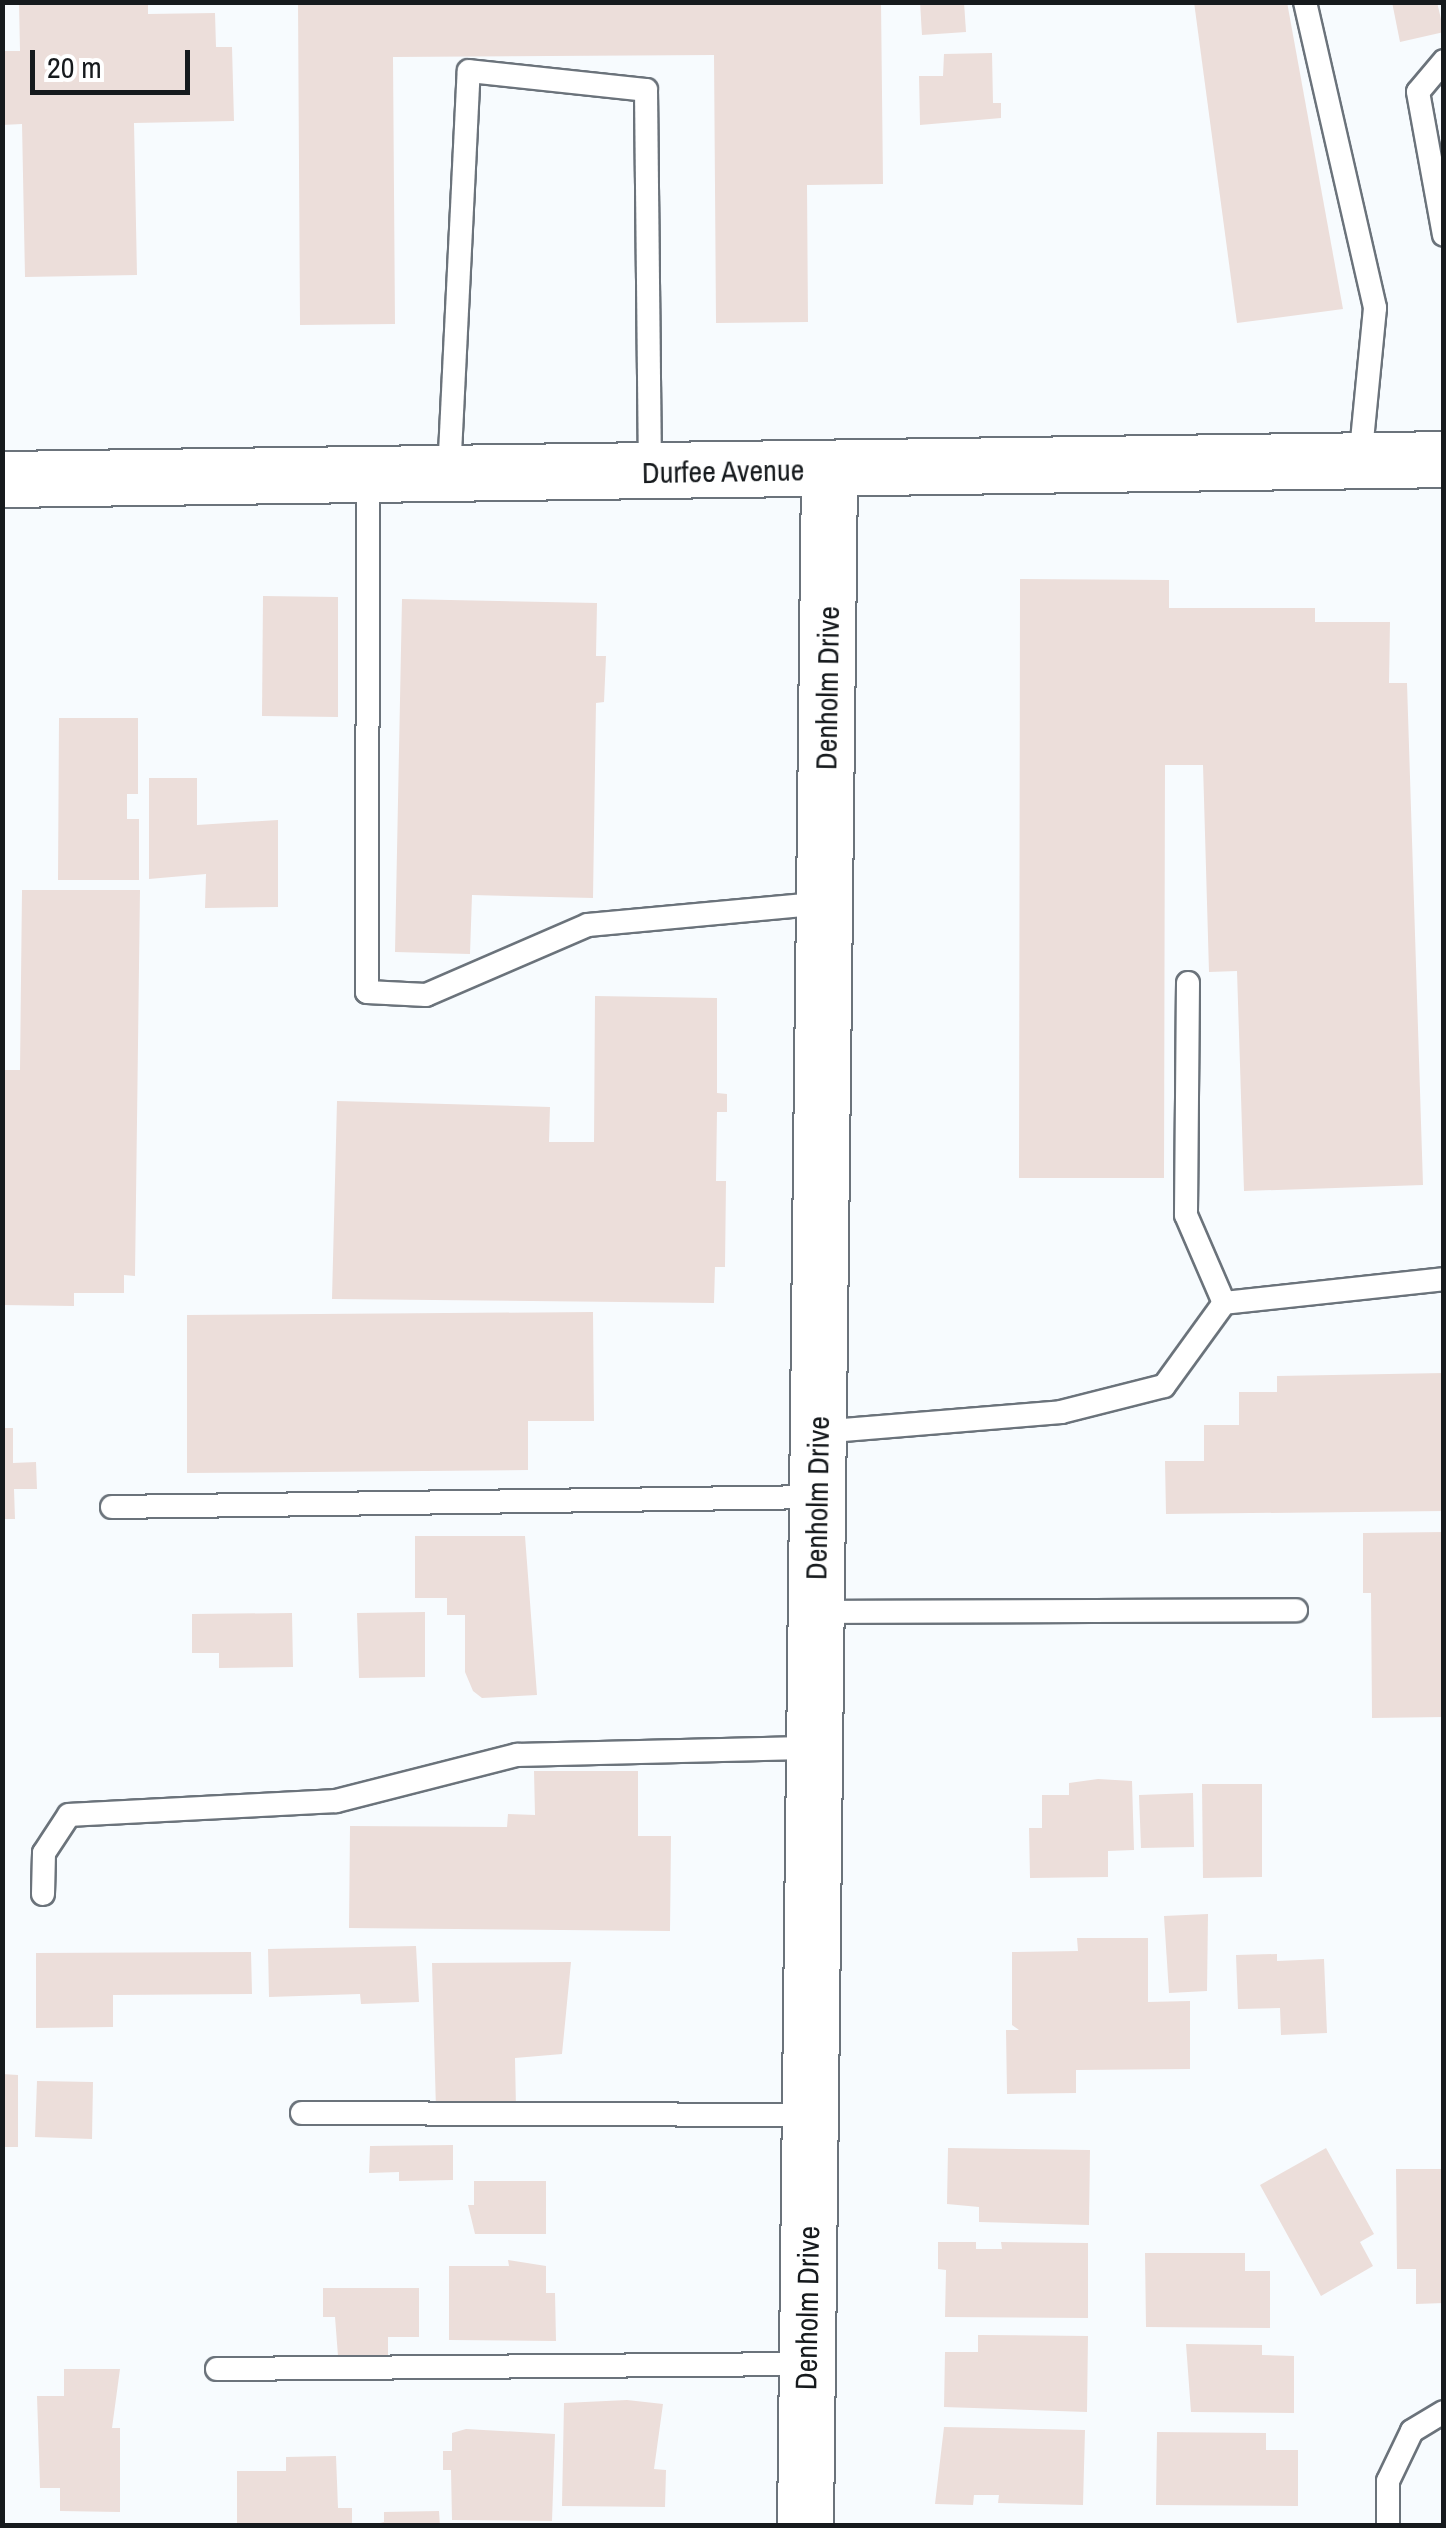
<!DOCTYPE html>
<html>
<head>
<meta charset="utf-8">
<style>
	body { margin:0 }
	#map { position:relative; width:1446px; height:2528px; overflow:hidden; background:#f7fbfe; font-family:"Archivo Narrow",sans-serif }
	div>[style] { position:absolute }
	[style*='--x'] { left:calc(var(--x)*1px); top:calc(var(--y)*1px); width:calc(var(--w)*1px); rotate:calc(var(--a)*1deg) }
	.building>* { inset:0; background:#ecdeda }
	.roads { filter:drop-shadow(2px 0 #6b737b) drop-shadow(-2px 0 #6b737b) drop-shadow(0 2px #6b737b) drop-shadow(0 -2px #6b737b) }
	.lane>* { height:22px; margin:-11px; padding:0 11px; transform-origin:11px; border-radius:11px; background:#fff }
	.secondary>* { height:55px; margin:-27.5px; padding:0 27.5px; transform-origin:27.5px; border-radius:27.5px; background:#fff }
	span { translate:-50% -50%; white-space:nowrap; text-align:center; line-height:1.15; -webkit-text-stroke:8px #fff; paint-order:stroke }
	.street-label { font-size:30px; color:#161a1d }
	.frame { position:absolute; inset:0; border:5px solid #161a1d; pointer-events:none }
	.scale { position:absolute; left:30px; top:50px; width:160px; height:45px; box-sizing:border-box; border:5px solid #161a1d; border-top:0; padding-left:12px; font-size:30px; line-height:35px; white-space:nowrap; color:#161a1d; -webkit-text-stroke:8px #fff; paint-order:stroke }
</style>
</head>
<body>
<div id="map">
	<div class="building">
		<div style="clip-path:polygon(19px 2px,148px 2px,148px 14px,215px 13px,216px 47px,232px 47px,234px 121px,134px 123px,137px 275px,25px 277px,22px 124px,2px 125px,2px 51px,20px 51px)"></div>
		<div style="clip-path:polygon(298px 2px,881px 2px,883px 184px,807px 185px,808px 322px,716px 323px,714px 55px,393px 57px,395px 324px,300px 325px)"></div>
		<div style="clip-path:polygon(920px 2px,964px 2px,966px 32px,922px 35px)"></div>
		<div style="clip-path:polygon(1194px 2px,1287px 2px,1343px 309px,1237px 323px)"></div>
		<div style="clip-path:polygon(1392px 2px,1437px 2px,1444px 32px,1400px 42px)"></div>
		<div style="clip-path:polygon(992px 53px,993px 103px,1001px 103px,1001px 118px,920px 125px,919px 76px,943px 76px,944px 54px)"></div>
		<div style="clip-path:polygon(1020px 579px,1169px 580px,1169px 608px,1315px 608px,1315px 622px,1390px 622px,1389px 683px,1407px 683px,1423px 1185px,1244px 1191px,1237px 971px,1209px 972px,1203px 765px,1165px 765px,1164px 1178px,1019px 1178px)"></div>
		<div style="clip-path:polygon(263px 596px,338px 597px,338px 717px,262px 716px)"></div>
		<div style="clip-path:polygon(402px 599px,597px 603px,596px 656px,606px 656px,604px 702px,596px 703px,593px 898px,472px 895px,470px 954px,395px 952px)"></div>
		<div style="clip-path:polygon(59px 718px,138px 718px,138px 794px,127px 794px,127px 819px,139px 819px,139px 880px,58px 880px)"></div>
		<div style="clip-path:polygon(149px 778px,197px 778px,197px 825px,278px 820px,278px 907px,205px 908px,206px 874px,149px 879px)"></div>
		<div style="clip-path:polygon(22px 890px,140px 890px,135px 1276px,124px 1275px,124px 1293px,74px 1293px,74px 1306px,2px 1305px,2px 1070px,20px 1070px)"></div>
		<div style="clip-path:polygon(595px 996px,717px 998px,717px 1093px,727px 1094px,727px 1112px,717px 1112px,716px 1181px,726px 1181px,725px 1267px,715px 1267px,714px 1303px,332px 1299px,337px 1101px,550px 1107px,549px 1142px,594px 1142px)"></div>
		<div style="clip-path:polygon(593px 1312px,594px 1421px,528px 1421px,528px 1470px,187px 1473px,187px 1315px)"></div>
		<div style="clip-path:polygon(1444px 1373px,1444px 1511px,1166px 1514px,1165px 1461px,1204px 1461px,1204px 1425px,1239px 1425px,1239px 1392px,1277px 1392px,1277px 1376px)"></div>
		<div style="clip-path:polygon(2px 1428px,13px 1428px,13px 1463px,36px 1462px,37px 1489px,14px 1489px,15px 1519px,2px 1519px)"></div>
		<div style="clip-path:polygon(1444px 1532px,1444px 1717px,1372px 1718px,1371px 1593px,1363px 1593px,1363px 1533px)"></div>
		<div style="clip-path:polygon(415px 1536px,525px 1536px,537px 1695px,482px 1698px,473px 1691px,465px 1672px,465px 1615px,447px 1615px,447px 1598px,415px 1598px)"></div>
		<div style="clip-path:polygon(425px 1612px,425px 1677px,359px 1678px,357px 1613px)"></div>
		<div style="clip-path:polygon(292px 1613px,293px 1667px,219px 1668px,219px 1653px,192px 1653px,192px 1614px)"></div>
		<div style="clip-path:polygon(534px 1771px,638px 1771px,638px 1836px,671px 1836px,670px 1931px,349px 1928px,350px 1826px,507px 1827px,508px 1814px,535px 1815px)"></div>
		<div style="clip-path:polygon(1098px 1779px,1132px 1781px,1134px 1850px,1108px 1851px,1108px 1877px,1030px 1878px,1029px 1828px,1042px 1828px,1042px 1795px,1069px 1795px,1069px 1783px)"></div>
		<div style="clip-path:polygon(1202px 1784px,1262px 1784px,1262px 1877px,1203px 1878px)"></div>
		<div style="clip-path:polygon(1193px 1793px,1194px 1847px,1141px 1848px,1139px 1795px)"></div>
		<div style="clip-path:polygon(1208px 1914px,1207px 1991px,1169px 1993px,1164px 1916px)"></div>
		<div style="clip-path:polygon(1077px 1938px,1148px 1938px,1148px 2002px,1190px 2001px,1190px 2069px,1076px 2070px,1076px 2093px,1007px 2094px,1006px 2030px,1019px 2030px,1012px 2025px,1012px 1952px,1078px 1951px)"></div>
		<div style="clip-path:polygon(416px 1946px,419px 2002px,361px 2004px,360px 1994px,269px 1997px,268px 1949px)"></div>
		<div style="clip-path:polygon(251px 1952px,252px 1994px,113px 1995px,113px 2027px,36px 2028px,36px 1953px)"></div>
		<div style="clip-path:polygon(1277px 1954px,1277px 1961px,1324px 1959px,1327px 2033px,1281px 2035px,1280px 2008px,1238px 2009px,1236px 1955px)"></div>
		<div style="clip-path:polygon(571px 1962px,562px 2054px,515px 2058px,516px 2108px,436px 2110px,432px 1963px)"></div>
		<div style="clip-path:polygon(2px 2074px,18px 2075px,18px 2147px,2px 2147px)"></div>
		<div style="clip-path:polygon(37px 2081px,93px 2082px,92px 2139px,35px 2137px)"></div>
		<div style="clip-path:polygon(453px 2145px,453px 2180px,399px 2181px,399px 2172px,369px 2173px,370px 2146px)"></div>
		<div style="clip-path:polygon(948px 2148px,1090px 2150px,1089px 2225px,979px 2222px,979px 2207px,947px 2204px)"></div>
		<div style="clip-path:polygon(1326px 2148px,1374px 2234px,1360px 2242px,1373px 2266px,1321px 2296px,1260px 2185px)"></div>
		<div style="clip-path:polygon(1396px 2169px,1444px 2169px,1444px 2303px,1416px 2304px,1416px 2269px,1397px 2269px)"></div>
		<div style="clip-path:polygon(474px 2181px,546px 2181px,546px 2234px,475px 2234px,468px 2205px,474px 2205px)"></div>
		<div style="clip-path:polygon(938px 2242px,976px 2242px,976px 2249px,1002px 2249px,1001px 2242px,1088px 2243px,1088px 2318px,945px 2317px,946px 2270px,938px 2269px)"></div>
		<div style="clip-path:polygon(1145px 2253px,1245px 2253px,1245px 2271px,1270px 2271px,1270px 2328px,1146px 2327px)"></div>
		<div style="clip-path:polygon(508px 2260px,546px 2266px,546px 2293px,555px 2293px,556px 2341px,449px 2340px,449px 2266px,509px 2266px)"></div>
		<div style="clip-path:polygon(323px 2288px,419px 2288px,419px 2337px,388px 2337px,388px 2356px,338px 2356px,335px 2317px,323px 2317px)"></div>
		<div style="clip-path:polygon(978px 2335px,1088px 2336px,1087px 2412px,944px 2407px,945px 2352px,978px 2352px)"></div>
		<div style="clip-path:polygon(1186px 2344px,1262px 2345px,1262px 2355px,1294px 2356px,1294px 2413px,1191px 2412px)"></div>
		<div style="clip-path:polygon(64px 2369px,120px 2369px,112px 2428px,120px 2428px,120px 2512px,60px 2511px,60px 2488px,40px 2488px,37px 2396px,64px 2396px)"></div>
		<div style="clip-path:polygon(627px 2400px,663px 2404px,654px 2469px,666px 2470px,665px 2507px,562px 2506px,564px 2403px)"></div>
		<div style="clip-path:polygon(944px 2427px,1085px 2430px,1083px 2505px,998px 2503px,999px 2495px,974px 2495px,973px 2505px,935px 2504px)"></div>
		<div style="clip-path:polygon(466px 2429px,555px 2434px,552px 2521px,452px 2520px,451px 2470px,443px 2470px,443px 2451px,452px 2451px,452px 2433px)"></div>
		<div style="clip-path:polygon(1157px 2432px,1266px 2433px,1266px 2450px,1298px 2450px,1298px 2506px,1156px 2505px)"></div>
		<div style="clip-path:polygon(336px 2456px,338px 2508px,352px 2508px,352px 2526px,237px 2523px,237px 2471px,286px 2471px,286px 2457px)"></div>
		<div style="clip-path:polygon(439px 2511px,440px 2526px,367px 2526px,384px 2522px,384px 2512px)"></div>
	</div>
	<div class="roads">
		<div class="lane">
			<div style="--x:1305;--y:2;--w:314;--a:77.1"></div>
			<div style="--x:1375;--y:308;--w:155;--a:95.6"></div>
			<div style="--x:1444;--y:61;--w:40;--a:130"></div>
			<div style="--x:1418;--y:92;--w:145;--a:79.7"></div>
			<div style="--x:449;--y:474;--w:403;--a:-87.2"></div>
			<div style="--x:469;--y:71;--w:178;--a:6.1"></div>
			<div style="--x:646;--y:90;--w:382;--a:89.4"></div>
			<div style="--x:368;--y:476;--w:516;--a:90.11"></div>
			<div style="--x:367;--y:992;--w:59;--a:2.9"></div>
			<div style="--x:426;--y:995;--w:176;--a:-23.4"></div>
			<div style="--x:588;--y:925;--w:237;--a:-5.3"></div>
			<div style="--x:1188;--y:983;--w:232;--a:90.5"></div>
			<div style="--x:1186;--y:1215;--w:96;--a:66.6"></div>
			<div style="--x:1224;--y:1303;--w:221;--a:-6.2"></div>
			<div style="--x:819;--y:1432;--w:243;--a:-4.7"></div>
			<div style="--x:1061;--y:1412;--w:106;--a:-14.2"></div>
			<div style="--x:1164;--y:1386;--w:102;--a:-54.1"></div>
			<div style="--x:112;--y:1507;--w:705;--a:-0.81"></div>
			<div style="--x:816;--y:1612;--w:480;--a:-0.2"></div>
			<div style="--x:43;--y:1894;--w:41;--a:-88.6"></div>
			<div style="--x:44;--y:1853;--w:45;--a:-56.7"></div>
			<div style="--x:69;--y:1815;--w:267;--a:-3"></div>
			<div style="--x:336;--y:1801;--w:187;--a:-14.3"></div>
			<div style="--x:517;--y:1755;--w:297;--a:-1.4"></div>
			<div style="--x:302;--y:2113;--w:507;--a:0.23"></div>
			<div style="--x:217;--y:2369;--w:590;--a:-0.49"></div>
			<div style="--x:1388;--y:2526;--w:45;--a:-90"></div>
			<div style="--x:1388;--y:2481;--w:55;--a:-64.4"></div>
			<div style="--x:1412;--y:2431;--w:37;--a:-31"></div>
		</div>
		<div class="secondary">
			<div style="--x:2;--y:479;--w:1442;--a:-0.79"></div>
			<div style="--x:805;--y:2526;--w:2056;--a:-89.33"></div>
		</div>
	</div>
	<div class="street-label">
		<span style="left:723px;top:471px;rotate:-1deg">Durfee Avenue</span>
		<span style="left:827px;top:688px;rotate:-89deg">Denholm Drive</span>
		<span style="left:817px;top:1498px;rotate:-89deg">Denholm Drive</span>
		<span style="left:807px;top:2308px;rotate:-89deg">Denholm Drive</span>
	</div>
	<div class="frame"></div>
	<div class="scale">20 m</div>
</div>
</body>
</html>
